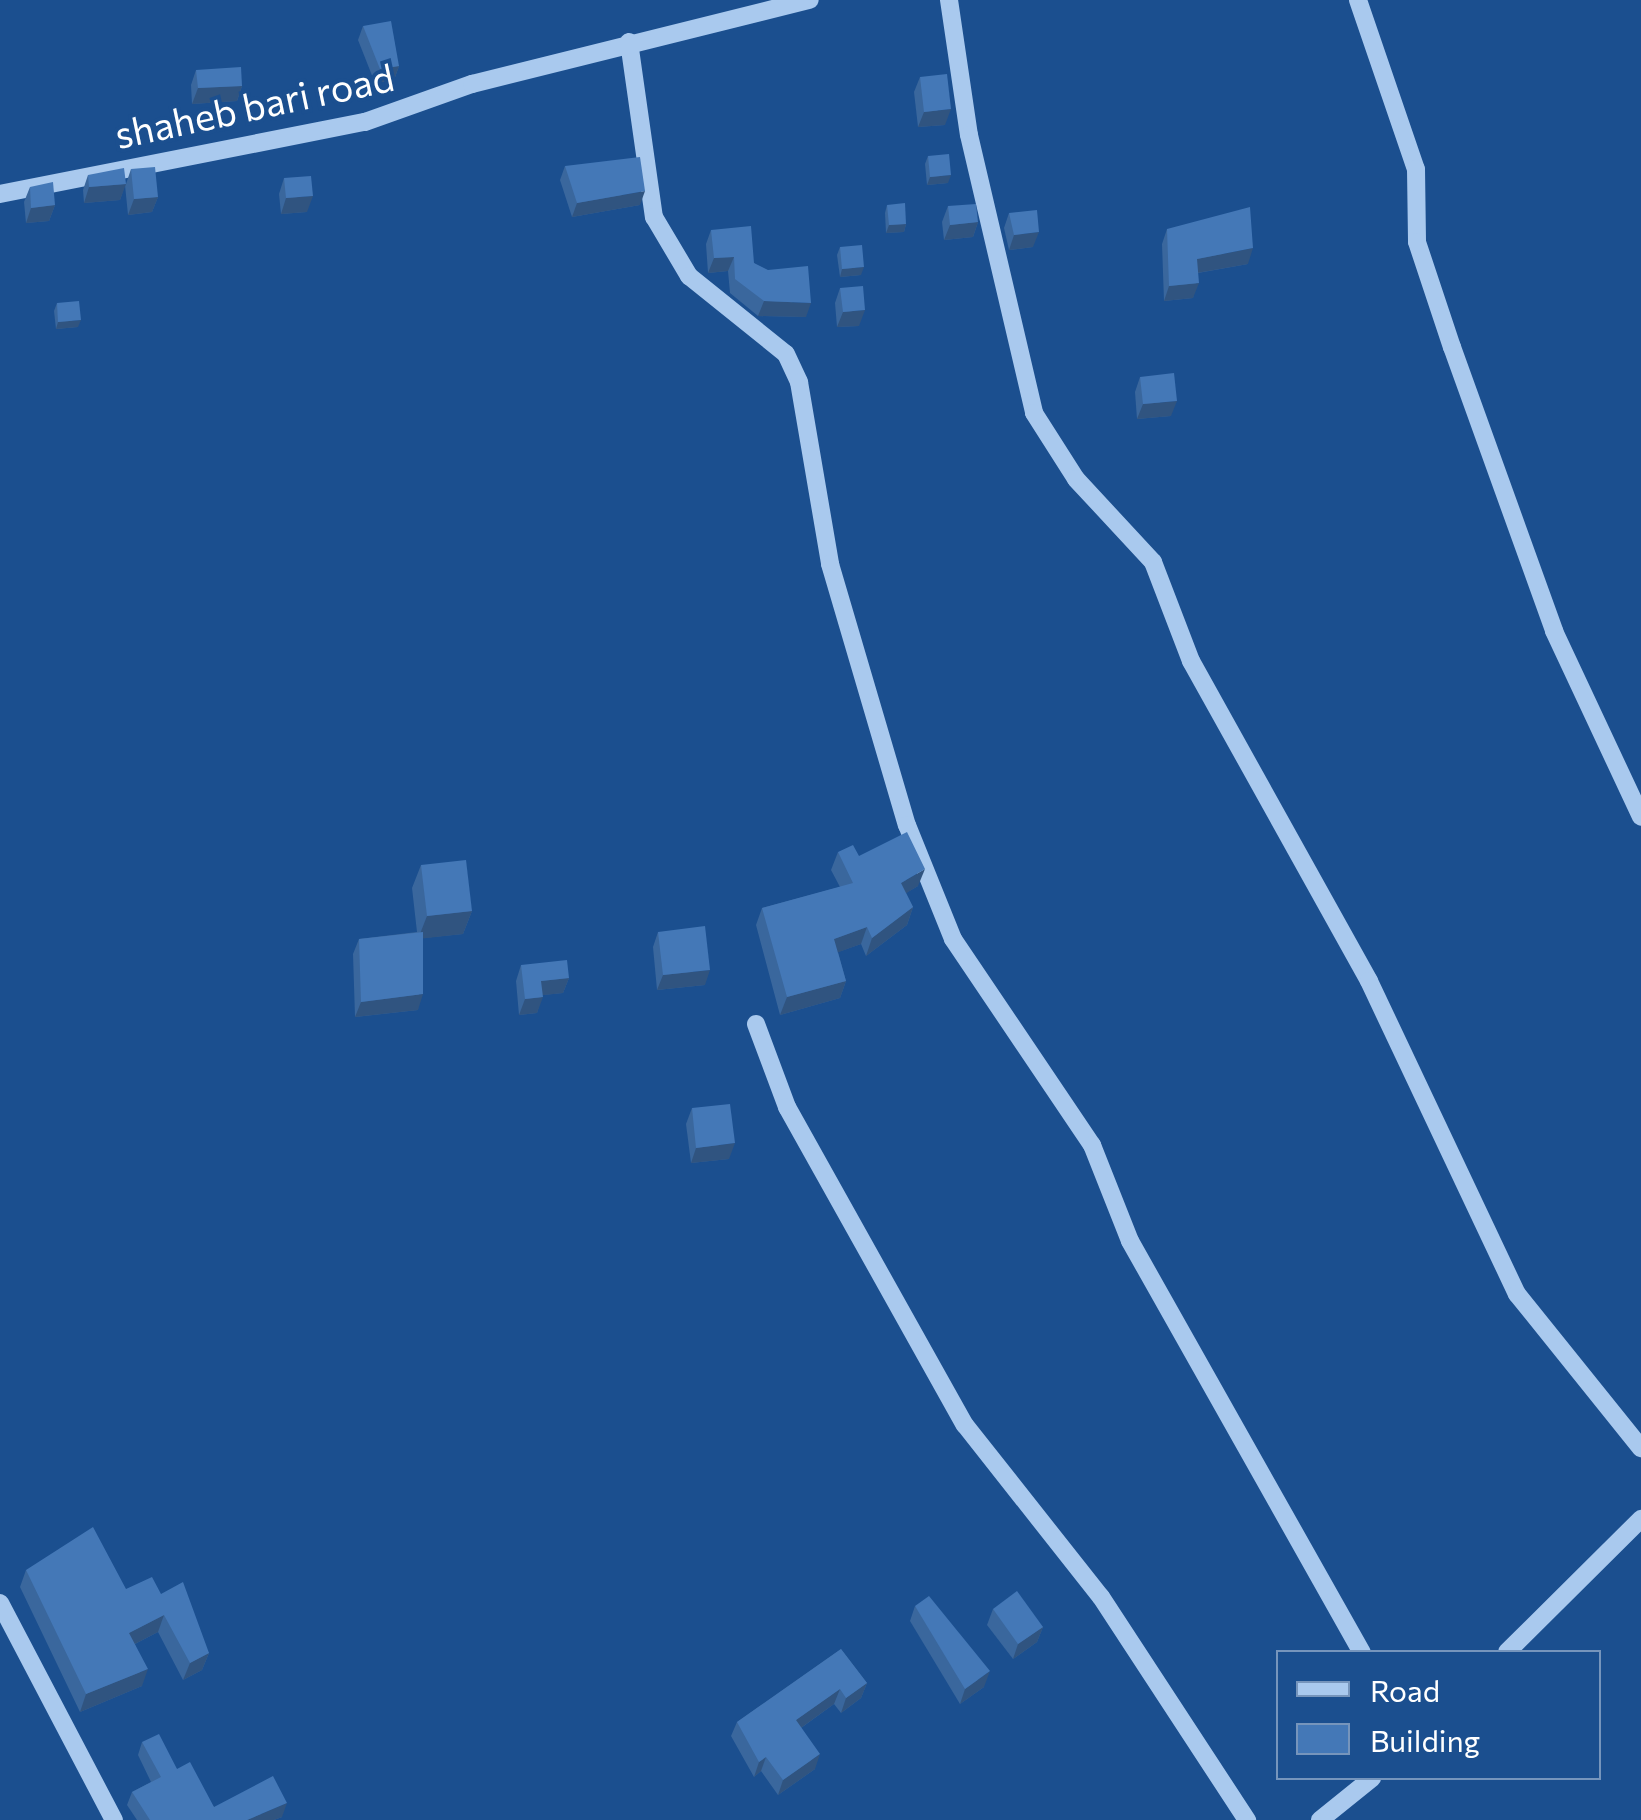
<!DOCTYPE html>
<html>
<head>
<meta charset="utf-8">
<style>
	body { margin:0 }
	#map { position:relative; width:1641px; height:1820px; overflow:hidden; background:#1b4f8f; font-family:Commissioner,sans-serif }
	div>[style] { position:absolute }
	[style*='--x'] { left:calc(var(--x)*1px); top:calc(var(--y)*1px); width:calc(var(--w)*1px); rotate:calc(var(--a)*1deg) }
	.minor>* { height:18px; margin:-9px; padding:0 9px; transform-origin:9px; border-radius:9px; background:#a9c9ee }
	.wall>* { inset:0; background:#3a679d }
	.shaded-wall>* { inset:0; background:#305480 }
	.building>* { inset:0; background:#4478b7 }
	span { translate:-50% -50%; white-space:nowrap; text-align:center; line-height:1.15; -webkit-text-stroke:8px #1b4f8f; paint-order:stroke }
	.street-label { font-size:38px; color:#fff }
	.legend { position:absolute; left:1276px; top:1650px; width:325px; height:130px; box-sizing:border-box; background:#1b4f8f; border:2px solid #7695bc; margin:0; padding:12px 18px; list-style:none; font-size:30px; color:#fff }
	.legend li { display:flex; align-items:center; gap:20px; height:50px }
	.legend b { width:50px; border:2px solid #7695bc }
</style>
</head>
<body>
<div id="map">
	<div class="minor">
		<div style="--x:949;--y:0;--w:136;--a:81.6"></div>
		<div style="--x:969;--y:135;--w:285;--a:76.8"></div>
		<div style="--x:1034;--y:413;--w:78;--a:57.5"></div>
		<div style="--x:1076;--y:479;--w:113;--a:47.1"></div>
		<div style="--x:1153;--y:562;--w:106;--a:69"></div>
		<div style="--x:1191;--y:661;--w:366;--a:60.9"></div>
		<div style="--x:1369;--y:981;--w:346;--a:64.7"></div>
		<div style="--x:1517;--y:1294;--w:198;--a:51.2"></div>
		<div style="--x:1358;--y:0;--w:179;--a:71.1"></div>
		<div style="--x:1416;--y:169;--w:73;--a:89.2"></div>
		<div style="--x:1417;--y:242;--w:111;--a:71.6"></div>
		<div style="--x:1452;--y:347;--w:302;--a:70.2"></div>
		<div style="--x:1554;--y:631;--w:205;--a:64.9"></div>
		<div style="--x:629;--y:42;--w:177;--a:81.9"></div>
		<div style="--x:654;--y:217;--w:69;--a:59.3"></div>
		<div style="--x:689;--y:276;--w:124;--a:38.8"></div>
		<div style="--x:786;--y:354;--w:31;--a:65"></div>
		<div style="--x:799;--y:382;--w:185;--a:80.3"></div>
		<div style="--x:830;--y:564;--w:272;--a:73.6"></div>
		<div style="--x:907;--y:825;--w:123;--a:68"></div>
		<div style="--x:953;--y:939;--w:249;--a:56"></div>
		<div style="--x:1092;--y:1145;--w:103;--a:68.4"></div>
		<div style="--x:1130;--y:1241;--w:472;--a:60.6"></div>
		<div style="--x:0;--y:194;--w:372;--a:-11.2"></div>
		<div style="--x:365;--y:122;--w:114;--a:-19.6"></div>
		<div style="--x:472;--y:84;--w:348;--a:-14"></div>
		<div style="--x:756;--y:1024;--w:89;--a:69.5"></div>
		<div style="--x:787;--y:1107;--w:364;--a:60.8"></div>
		<div style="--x:965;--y:1425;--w:219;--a:51.7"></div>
		<div style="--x:1101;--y:1597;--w:267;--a:56.8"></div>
		<div style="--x:0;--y:1603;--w:245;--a:62.3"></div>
		<div style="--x:1507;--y:1652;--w:189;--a:-44.8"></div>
		<div style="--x:1320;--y:1820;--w:67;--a:-38.9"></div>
	</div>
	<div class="wall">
		<div style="clip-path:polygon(363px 26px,399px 66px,394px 80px,375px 83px,358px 40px)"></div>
		<div style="clip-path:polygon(196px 70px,242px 86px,237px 101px,192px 104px,191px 85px)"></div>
		<div style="clip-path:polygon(920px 77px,945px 125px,918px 127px,914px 92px)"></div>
		<div style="clip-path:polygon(928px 156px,948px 183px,927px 185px,925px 164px)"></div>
		<div style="clip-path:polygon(565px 166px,640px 205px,572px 217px,560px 180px)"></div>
		<div style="clip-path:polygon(131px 169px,158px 197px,152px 212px,128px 215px,125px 185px,120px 200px,84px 203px,83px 190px,88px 175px,126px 184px)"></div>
		<div style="clip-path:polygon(284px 178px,307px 212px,281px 214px,279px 194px)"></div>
		<div style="clip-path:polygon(30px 187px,55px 205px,49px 221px,26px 223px,24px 202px)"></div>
		<div style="clip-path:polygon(887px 205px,906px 224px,904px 232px,886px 233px,885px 213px)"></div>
		<div style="clip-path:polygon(948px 206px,978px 222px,973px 237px,944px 240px,942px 222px)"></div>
		<div style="clip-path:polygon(1009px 213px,1033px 247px,1009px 250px,1004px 228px)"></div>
		<div style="clip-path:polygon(1167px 229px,1248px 264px,1198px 273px,1193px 298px,1164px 301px,1162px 244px)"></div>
		<div style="clip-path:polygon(711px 230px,754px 263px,806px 317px,758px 316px,730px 293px,728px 271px,708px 273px,706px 244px)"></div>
		<div style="clip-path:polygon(840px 247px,861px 275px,840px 277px,837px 255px)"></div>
		<div style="clip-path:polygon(840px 288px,859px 326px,837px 327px,835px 303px)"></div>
		<div style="clip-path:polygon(57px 303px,78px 327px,56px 329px,54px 311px)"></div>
		<div style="clip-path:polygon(1140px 377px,1171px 416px,1137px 419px,1135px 392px)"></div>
		<div style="clip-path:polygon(838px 852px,859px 856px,918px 886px,906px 893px,913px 907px,907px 925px,866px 956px,861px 944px,838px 952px,846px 981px,840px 998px,780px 1015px,756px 925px,762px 908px,840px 887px,831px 870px)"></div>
		<div style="clip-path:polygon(421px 865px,472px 911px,463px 934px,423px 938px,418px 1010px,355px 1017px,353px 954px,359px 939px,417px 932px,412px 888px)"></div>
		<div style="clip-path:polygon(658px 932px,705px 985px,657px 990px,653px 947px)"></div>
		<div style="clip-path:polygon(521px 965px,569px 978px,563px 993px,542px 995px,537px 1013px,519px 1015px,516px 981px)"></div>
		<div style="clip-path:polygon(692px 1108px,729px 1159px,691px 1163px,686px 1124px)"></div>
		<div style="clip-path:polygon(26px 1570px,126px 1589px,161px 1594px,209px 1653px,202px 1670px,183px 1680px,158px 1632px,135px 1644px,142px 1686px,80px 1712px,20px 1587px)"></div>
		<div style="clip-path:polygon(915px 1606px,984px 1687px,960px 1704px,910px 1621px)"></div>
		<div style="clip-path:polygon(993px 1609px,1043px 1627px,1037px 1642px,1013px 1659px,987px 1625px)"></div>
		<div style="clip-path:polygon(841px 1649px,867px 1683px,861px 1698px,841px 1713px,834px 1704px,801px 1728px,815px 1769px,778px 1795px,761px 1771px,754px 1777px,731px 1736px,737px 1722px)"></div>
		<div style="clip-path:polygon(142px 1742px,177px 1769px,214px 1807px,282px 1817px,274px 1820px,137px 1820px,127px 1805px,132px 1792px,151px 1782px,138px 1755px)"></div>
	</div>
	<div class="shaded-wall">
		<div style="clip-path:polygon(399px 66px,394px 80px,375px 83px,380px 69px)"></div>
		<div style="clip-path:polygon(242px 86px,237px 101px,192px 104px,198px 88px)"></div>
		<div style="clip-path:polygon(951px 109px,945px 125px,918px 127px,924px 112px)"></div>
		<div style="clip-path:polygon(951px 175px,948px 183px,927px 185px,930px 177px)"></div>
		<div style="clip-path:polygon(126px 184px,120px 200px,84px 203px,89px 187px)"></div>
		<div style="clip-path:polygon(645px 191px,640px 205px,572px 217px,577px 203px)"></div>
		<div style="clip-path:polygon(313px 196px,307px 212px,281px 214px,286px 198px)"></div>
		<div style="clip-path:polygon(158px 197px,152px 212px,128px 215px,134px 199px)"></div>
		<div style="clip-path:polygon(55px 205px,49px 221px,26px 223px,31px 208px)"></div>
		<div style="clip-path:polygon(978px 222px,973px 237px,944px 240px,950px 225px)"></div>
		<div style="clip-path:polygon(906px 224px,904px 232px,886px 233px,889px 225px)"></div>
		<div style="clip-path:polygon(1039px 232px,1033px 247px,1009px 250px,1014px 235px)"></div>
		<div style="clip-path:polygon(1253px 248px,1248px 264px,1191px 274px,1197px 259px)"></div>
		<div style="clip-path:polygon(734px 257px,728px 271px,708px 273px,714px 258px)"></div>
		<div style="clip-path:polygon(864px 267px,861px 275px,840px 277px,842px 269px)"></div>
		<div style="clip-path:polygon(1199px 283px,1193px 298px,1164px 301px,1169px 286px)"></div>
		<div style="clip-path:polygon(764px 301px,811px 303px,806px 317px,758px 316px)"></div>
		<div style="clip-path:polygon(865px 310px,859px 326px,837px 327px,843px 312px)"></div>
		<div style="clip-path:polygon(81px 320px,78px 327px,56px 329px,58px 322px)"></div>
		<div style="clip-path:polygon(1177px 401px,1171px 416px,1137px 419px,1143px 404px)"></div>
		<div style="clip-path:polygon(925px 869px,918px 886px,895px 900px,901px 883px)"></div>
		<div style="clip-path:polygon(913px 907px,907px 925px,866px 956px,872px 938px)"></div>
		<div style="clip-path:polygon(472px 911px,463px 934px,418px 939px,427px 916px)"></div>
		<div style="clip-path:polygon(867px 927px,861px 944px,828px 956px,834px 939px)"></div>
		<div style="clip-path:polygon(710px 970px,705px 985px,657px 990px,663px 975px)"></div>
		<div style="clip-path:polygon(569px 978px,563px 993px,535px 996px,541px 981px)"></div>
		<div style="clip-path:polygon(846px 981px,840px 998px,780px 1015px,787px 997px)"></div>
		<div style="clip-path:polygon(423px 994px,418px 1010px,355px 1017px,361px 1002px)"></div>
		<div style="clip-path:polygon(543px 997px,537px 1013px,519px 1015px,525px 999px)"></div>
		<div style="clip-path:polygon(735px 1143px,729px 1159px,691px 1163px,696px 1148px)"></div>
		<div style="clip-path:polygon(164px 1615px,158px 1632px,123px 1650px,129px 1633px)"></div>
		<div style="clip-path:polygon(1043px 1627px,1037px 1642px,1013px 1659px,1018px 1644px)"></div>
		<div style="clip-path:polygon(209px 1653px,202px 1670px,183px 1680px,190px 1663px)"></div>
		<div style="clip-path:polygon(148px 1669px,142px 1686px,80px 1712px,86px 1694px)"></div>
		<div style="clip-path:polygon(990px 1671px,984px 1687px,960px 1704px,965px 1689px)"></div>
		<div style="clip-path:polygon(867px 1683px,861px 1698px,841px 1713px,846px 1698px)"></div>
		<div style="clip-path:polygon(840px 1689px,834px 1704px,791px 1735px,796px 1720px)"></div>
		<div style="clip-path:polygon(820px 1754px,815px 1769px,778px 1795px,783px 1780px)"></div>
		<div style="clip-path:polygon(766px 1757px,761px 1771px,754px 1777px,759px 1762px)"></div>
		<div style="clip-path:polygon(287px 1803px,282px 1817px,274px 1820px,247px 1820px)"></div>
	</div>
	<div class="building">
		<div style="clip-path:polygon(391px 21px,399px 66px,380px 69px,363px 26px)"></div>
		<div style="clip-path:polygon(241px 67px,242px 86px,198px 88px,196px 70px)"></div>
		<div style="clip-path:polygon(947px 74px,951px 109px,924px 112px,920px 77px)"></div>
		<div style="clip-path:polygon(949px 154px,951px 175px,930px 177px,928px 156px)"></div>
		<div style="clip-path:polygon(640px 157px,645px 191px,577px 203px,565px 166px)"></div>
		<div style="clip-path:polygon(155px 167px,158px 197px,134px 199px,131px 169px)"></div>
		<div style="clip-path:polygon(124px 168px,126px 184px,89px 187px,88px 175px)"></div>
		<div style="clip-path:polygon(311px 176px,313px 196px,286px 198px,284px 178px)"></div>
		<div style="clip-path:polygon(53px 182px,55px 205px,31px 208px,30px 187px)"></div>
		<div style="clip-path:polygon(905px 203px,906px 224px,889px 225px,887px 205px)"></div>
		<div style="clip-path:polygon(976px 204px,978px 222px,950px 225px,948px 206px)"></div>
		<div style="clip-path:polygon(1250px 207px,1253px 248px,1197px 259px,1199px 283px,1169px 286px,1167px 229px)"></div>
		<div style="clip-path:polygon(1037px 210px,1039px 232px,1014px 235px,1009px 213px)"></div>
		<div style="clip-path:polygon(751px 226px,754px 263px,768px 270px,808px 266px,811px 303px,764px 301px,735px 279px,734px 257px,714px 258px,711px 230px)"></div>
		<div style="clip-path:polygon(862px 245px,864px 267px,842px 269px,840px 247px)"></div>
		<div style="clip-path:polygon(863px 286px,865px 310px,843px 312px,840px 288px)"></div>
		<div style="clip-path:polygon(79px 301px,81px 320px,58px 322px,57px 303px)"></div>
		<div style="clip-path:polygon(1174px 373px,1177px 401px,1143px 404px,1140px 377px)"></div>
		<div style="clip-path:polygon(907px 832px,925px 869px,901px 883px,913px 907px,872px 938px,867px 927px,834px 939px,846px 981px,787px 997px,762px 908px,853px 883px,838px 852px,853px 845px,859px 856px)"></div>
		<div style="clip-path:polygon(466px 860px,472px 911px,427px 916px,421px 865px)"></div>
		<div style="clip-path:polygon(705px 926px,710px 970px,663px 975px,658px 932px)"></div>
		<div style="clip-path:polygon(423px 932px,423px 994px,361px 1002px,359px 939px)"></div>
		<div style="clip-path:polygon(567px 960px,569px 978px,541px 981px,543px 997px,525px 999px,521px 965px)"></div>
		<div style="clip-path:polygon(730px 1104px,735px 1143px,696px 1148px,692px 1108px)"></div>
		<div style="clip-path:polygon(93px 1527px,126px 1589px,152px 1577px,161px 1594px,183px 1582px,209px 1653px,190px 1663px,164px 1615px,129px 1633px,148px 1669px,86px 1694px,26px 1570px)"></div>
		<div style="clip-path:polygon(1017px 1591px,1043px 1627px,1018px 1644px,993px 1609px)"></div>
		<div style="clip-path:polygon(929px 1596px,990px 1671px,965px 1689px,915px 1606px)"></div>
		<div style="clip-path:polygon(841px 1649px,867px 1683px,846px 1698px,840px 1689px,796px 1720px,820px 1754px,783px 1780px,766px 1757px,759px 1762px,737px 1722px)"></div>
		<div style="clip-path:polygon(159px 1734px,177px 1769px,190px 1762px,214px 1807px,273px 1776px,287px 1803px,247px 1820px,150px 1820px,132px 1792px,161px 1777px,142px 1742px)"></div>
	</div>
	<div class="street-label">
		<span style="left:254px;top:105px;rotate:-12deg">shaheb bari road</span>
	</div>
	<ul class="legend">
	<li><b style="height:12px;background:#a9c9ee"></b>Road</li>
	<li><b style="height:28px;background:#4478b7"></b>Building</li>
	</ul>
</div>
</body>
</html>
